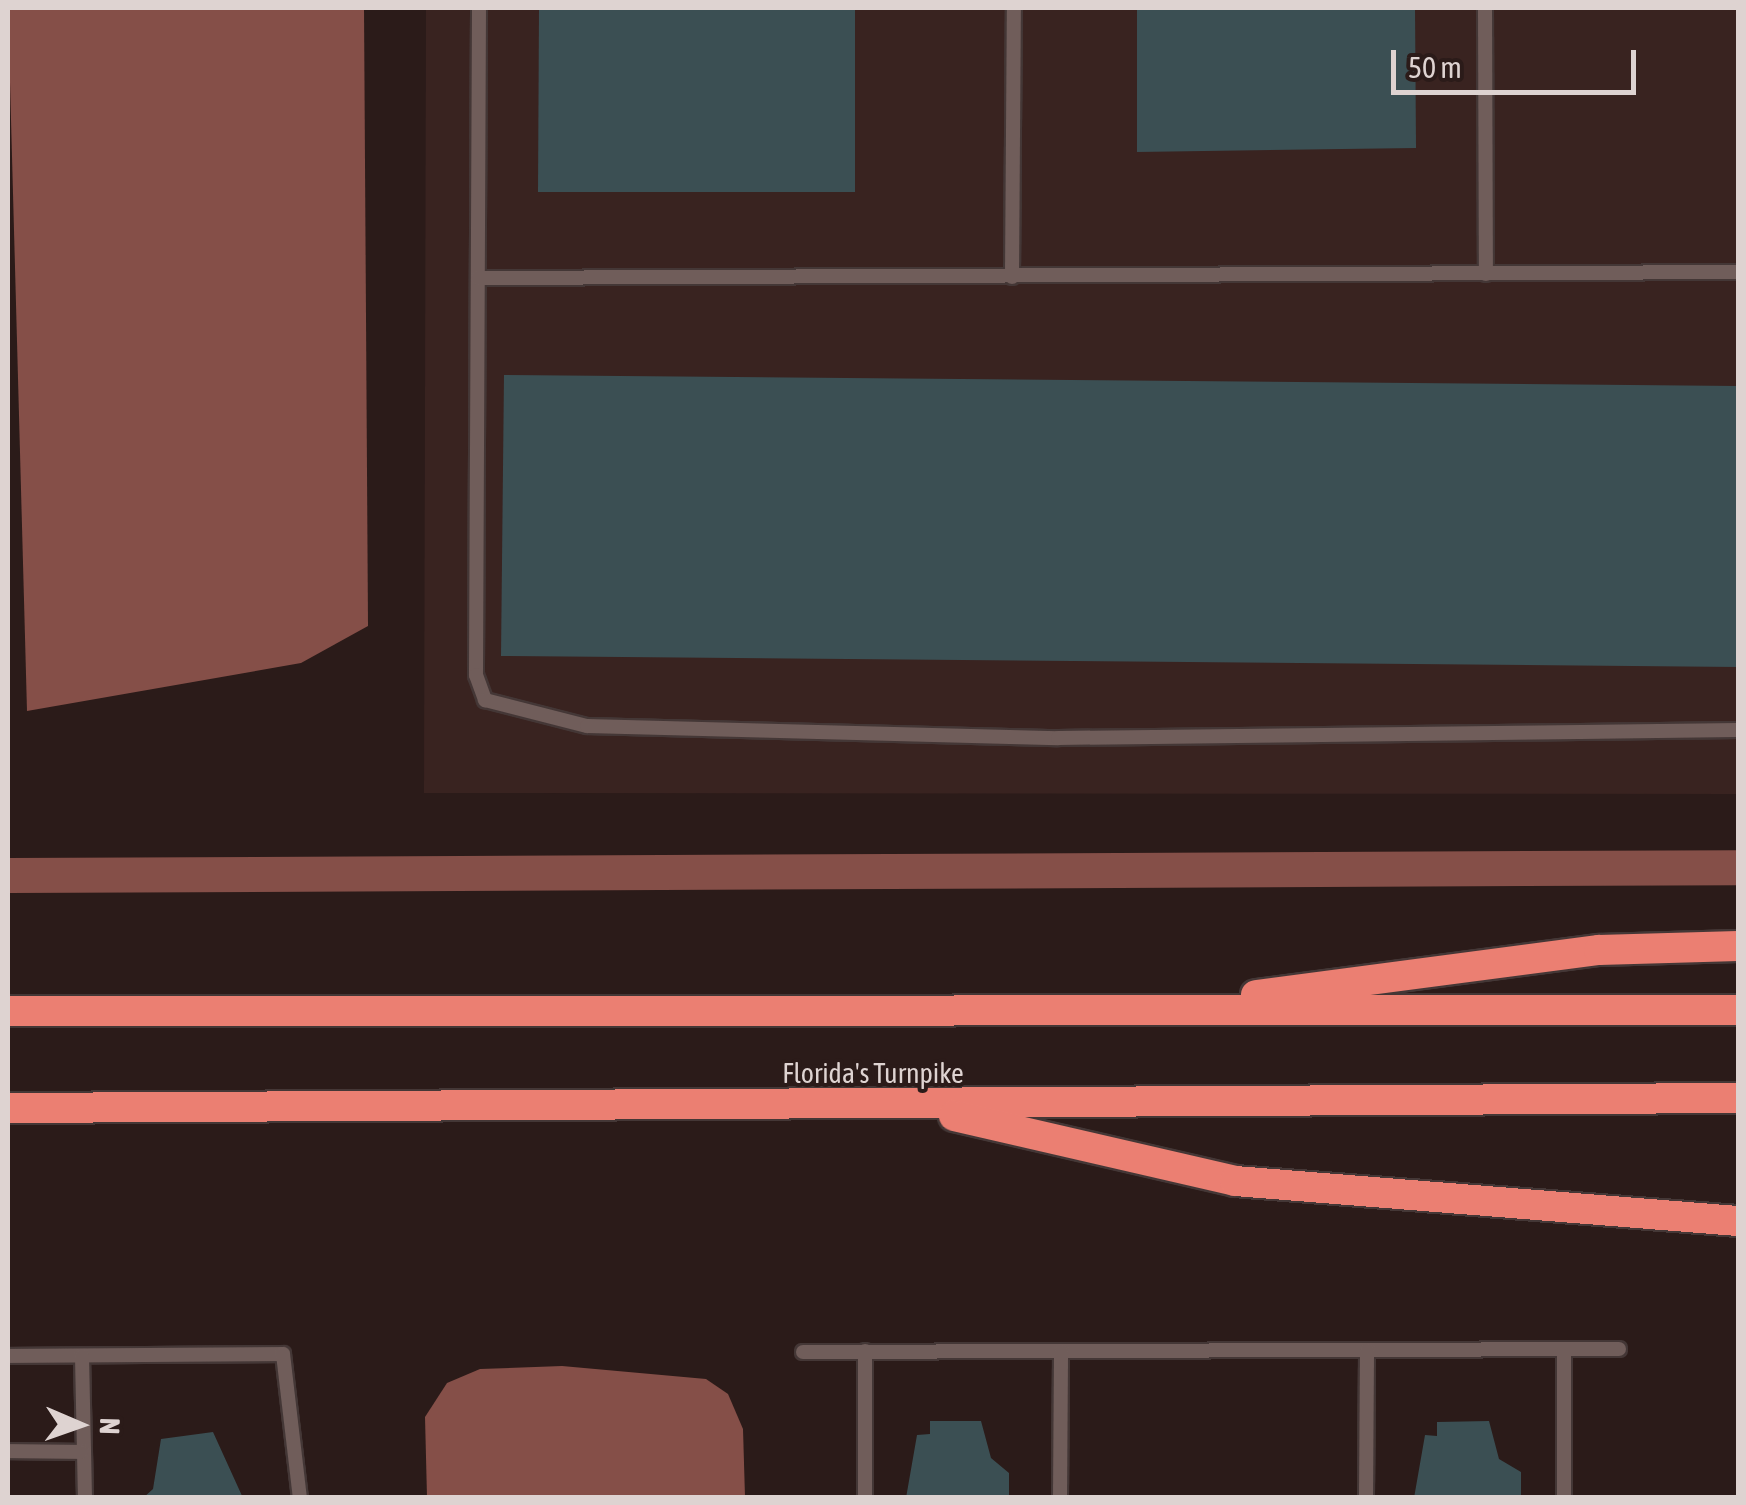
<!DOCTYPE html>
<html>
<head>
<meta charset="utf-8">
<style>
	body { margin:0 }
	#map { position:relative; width:1746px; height:1505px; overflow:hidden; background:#2b1b19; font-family:"Asap Condensed",sans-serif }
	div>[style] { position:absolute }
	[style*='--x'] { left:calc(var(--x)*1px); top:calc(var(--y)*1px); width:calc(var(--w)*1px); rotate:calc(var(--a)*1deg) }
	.built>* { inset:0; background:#392320 }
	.water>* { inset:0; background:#854f48 }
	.canal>* { height:35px; margin:-17.5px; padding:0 17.5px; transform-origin:17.5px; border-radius:17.5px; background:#854f48 }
	.building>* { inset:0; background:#3b4f53 }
	.roads { filter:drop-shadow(2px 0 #443736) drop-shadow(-2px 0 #443736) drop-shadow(0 2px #443736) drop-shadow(0 -2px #443736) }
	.lane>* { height:14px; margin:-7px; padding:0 7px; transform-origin:7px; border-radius:7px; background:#705d5a }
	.highway>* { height:30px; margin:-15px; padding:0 15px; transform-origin:15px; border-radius:15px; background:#eb7f72 }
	span { translate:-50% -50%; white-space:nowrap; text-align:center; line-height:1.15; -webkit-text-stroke:8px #2b1b19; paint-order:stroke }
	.street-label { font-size:28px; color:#ded3d1 }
	.frame { position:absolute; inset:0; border:10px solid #ded3d1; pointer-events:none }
	.north { position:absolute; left:30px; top:1375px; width:100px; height:100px; -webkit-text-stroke:8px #2b1b19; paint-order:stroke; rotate:92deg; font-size:28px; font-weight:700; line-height:40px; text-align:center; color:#ded3d1 }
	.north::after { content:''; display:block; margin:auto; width:35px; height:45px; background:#ded3d1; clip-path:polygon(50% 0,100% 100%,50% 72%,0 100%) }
	.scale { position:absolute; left:1391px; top:50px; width:245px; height:45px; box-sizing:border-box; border:5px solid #ded3d1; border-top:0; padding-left:12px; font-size:30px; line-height:35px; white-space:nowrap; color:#ded3d1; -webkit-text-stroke:8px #2b1b19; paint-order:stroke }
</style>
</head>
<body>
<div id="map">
	<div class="built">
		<div style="clip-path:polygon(426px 8px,1738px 8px,1738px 794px,424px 793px)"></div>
	</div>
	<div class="water">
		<div style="clip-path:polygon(8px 8px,364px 8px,368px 626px,301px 663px,27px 711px)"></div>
		<div style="clip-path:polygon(562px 1366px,706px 1379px,728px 1394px,743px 1429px,745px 1497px,427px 1497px,425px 1417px,447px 1383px,480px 1369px)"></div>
	</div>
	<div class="canal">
		<div style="--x:8;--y:875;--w:1730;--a:-0.26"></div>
	</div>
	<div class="building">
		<div style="clip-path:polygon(539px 8px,855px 8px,855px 192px,538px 192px)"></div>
		<div style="clip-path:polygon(1137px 8px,1415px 8px,1416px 148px,1137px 152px)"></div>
		<div style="clip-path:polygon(504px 375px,1738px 386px,1738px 667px,501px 656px)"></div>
		<div style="clip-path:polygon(930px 1421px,981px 1421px,991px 1458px,1009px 1473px,1009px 1498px,906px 1498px,917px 1435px,930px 1434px)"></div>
		<div style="clip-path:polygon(1489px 1421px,1499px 1459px,1521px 1472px,1521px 1498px,1414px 1498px,1425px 1435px,1437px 1436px,1437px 1422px)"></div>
		<div style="clip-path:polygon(213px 1432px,243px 1498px,143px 1498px,153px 1489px,161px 1439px)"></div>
	</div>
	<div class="roads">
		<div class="lane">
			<div style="--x:479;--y:8;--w:667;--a:90.26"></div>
			<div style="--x:476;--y:675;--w:27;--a:70"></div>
			<div style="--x:485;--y:700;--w:105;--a:14.3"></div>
			<div style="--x:587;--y:726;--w:471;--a:1.5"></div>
			<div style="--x:1058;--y:738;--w:680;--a:-0.67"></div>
			<div style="--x:1485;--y:8;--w:266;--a:89.8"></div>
			<div style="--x:1012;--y:277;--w:269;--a:-89.6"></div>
			<div style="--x:478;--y:278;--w:1260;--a:-0.27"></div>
			<div style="--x:1564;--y:1349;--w:149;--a:90"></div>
			<div style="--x:803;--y:1352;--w:816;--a:-0.21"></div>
			<div style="--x:8;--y:1356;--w:275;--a:-0.4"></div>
			<div style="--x:283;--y:1354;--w:145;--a:83.3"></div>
			<div style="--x:82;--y:1356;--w:142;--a:88.8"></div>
			<div style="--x:8;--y:1451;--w:73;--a:0.8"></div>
			<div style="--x:865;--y:1498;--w:147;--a:-90"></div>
			<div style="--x:1060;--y:1498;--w:147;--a:-89.6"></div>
			<div style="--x:1366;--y:1498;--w:148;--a:-89.6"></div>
		</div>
		<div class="highway">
			<div style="--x:1256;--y:995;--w:346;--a:-7.5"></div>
			<div style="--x:1599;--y:950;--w:139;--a:-1.6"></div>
			<div style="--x:8;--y:1011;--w:1730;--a:-0.03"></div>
			<div style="--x:8;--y:1108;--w:1730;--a:-0.33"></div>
			<div style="--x:954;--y:1116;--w:288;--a:13"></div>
			<div style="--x:1235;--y:1181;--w:505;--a:4.55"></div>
		</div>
	</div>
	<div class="street-label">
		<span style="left:873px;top:1073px">Florida's Turnpike</span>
	</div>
	<div class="frame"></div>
	<div class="north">N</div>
	<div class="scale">50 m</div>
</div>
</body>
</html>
